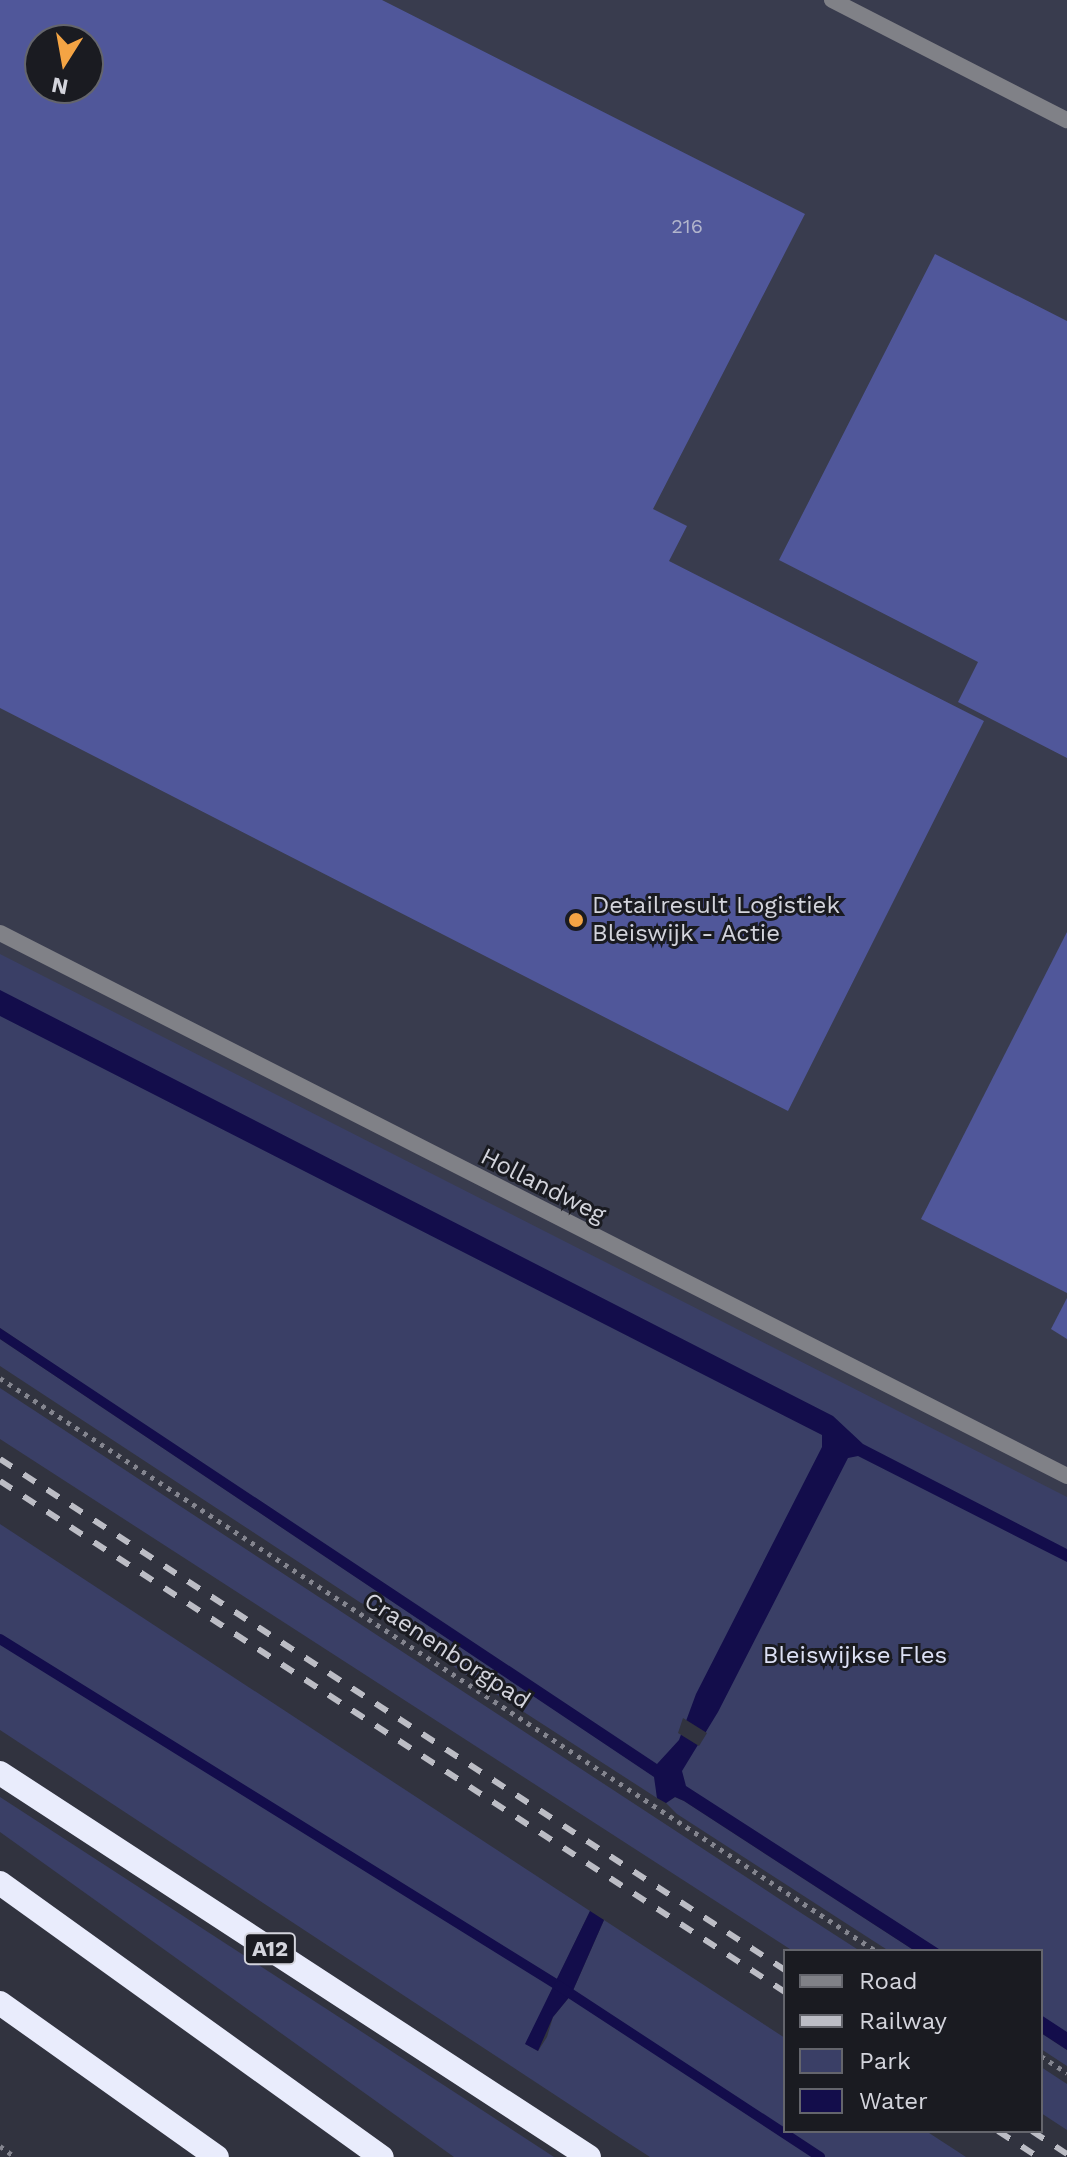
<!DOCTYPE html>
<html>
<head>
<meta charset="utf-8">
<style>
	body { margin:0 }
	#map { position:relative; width:1067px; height:2157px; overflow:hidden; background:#31333f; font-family:"Work Sans",sans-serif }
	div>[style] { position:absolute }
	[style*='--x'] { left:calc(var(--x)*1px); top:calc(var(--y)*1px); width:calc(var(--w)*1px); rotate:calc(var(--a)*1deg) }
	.built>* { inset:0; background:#393c4e }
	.green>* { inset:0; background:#3a3f66 }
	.water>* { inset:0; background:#130d4b }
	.pier>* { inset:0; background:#31333f }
	.stream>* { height:10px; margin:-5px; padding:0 5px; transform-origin:5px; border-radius:5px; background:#130d4b }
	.building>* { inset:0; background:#50579a }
	.path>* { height:5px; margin-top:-2.5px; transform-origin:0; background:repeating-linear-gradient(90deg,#84858f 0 4px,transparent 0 10px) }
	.street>* { height:16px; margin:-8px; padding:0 8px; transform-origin:8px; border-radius:8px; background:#808187 }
	.highway>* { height:24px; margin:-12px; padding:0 12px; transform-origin:12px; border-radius:12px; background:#e9ecfc }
	.rail>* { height:6px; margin-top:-3px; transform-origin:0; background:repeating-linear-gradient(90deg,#bcbdc5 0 14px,transparent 0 28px) }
	.dots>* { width:22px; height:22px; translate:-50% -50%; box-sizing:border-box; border:4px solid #1a1b21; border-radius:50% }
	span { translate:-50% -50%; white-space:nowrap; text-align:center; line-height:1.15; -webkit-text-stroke:6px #1a1b21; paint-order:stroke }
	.number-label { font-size:20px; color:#b2b5cc }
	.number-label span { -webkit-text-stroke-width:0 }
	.shield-label span { padding:2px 6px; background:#1a1b21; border:2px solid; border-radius:6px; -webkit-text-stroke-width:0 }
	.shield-label { font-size:22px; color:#d3d4dc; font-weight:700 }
	.poi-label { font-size:24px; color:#d3d4dc }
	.left { translate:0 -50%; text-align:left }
	.street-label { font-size:24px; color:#d3d4dc }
	.park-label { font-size:24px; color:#dde1f5 }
	.legend { position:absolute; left:783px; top:1949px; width:260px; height:184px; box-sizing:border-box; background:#1a1b21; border:2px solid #64656c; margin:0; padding:10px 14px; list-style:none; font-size:24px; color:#d3d4dc }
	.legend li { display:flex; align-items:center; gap:16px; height:40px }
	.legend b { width:40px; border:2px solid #64656c }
	.north { position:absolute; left:24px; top:24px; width:80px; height:80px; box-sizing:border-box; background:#1a1b21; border:2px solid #64656c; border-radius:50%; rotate:191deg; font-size:22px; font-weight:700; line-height:32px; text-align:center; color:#d3d4dc }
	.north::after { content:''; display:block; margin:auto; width:28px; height:36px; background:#f4a444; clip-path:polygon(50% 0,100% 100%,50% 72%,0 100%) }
</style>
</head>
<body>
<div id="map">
	<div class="built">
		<div style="clip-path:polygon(evenodd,0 0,1067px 0,1067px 1511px,0 964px,0 0,40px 40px,88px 40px,88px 88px,40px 88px,40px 40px)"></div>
	</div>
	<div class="green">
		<div style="clip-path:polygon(0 954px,1067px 1497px,1067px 2039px,1041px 2023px,1041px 1951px,931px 1951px,665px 1778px,0 1328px)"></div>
		<div style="clip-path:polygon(0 1339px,655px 1777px,657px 1798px,456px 1668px,384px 1611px,361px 1603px,0 1366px)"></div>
		<div style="clip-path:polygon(0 1388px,781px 1900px,860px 1951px,793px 1951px,0 1439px)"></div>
		<div style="clip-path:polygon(0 1524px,590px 1911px,526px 2044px,538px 2051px,547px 2037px,553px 2017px,571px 1995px,604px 1920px,785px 2038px,785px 2131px,926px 2131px,966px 2157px,650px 2157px,619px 2137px,0 1730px)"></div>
		<div style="clip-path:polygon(0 1797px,362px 2032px,554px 2157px,454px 2157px,0 1832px)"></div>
		<div style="clip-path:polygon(675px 1797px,684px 1801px,915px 1951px,889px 1951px,677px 1814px,666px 1803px)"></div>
		<div style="clip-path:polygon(1041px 2033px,1067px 2050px,1067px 2066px,1041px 2049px)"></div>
		<div style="clip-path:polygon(1041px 2067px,1067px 2084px,1067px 2130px,1041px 2113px)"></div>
	</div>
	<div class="water">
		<div style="clip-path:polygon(0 990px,833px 1416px,863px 1444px,1067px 1549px,1067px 1562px,858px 1456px,848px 1458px,718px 1712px,682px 1771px,686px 1786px,942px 1951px,915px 1951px,684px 1801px,675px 1797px,666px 1803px,657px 1798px,654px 1777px,0 1339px,0 1328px,657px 1764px,679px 1740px,696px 1694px,822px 1447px,822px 1435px,0 1016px)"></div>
		<div style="clip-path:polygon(590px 1911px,604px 1920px,571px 1995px,553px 2017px,538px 2051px,525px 2044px)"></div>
		<div style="clip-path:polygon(1041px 2015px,1067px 2032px,1067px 2050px,1041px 2033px)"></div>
	</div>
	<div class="pier">
		<div style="clip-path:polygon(683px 1718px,707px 1733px,699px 1746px,678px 1733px)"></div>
	</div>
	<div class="stream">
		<div style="--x:0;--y:1639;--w:658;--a:31.83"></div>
		<div style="--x:559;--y:1986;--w:312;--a:33.2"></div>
	</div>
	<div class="building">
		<div style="clip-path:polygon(evenodd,0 0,382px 0,805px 214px,653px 509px,687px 526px,669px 561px,984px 721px,788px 1111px,0 708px,0 0,40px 40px,88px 40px,88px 88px,40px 88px,40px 40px)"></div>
		<div style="clip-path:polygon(935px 254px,1067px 321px,1067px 758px,958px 702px,978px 662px,779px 560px)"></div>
		<div style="clip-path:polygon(1067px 932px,1067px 1293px,921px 1219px)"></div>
		<div style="clip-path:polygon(1067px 1298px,1067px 1339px,1051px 1329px)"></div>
	</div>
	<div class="path">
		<div style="--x:0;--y:1378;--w:1047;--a:33.19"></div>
		<div style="--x:1041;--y:2056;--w:31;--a:33"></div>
		<div style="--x:0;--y:2146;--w:19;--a:36"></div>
	</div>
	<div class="street">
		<div style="--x:832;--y:0;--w:264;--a:27.1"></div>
		<div style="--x:0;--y:933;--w:1197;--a:26.97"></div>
	</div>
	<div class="highway">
		<div style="--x:0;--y:1773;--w:703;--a:33.1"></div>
		<div style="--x:0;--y:1883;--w:470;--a:35.7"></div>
		<div style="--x:0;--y:2003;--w:266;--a:35.4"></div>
	</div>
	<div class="rail">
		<div style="--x:0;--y:1459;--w:937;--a:33.06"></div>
		<div style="--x:0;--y:1481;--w:937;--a:33.06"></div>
		<div style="--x:998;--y:2131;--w:48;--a:33"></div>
		<div style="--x:1032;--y:2131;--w:42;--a:33.3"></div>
	</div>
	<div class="dots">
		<div style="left:576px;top:920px;background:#f4a444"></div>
	</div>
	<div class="number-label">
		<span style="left:687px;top:226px">216</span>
	</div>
	<div class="shield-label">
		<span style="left:270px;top:1949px">A12</span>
	</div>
	<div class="poi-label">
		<span class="left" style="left:592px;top:920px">Detailresult Logistiek<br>Bleiswijk - Actie</span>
	</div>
	<div class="street-label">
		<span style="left:543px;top:1186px;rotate:27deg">Hollandweg</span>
		<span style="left:447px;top:1651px;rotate:33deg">Craenenborgpad</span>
	</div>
	<div class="park-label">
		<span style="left:855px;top:1656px">Bleiswijkse Fles</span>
	</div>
	<ul class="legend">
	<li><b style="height:10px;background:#808187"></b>Road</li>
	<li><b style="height:10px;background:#bcbdc5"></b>Railway</li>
	<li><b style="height:22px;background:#3a3f66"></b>Park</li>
	<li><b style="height:22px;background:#130d4b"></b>Water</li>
	</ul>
	<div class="north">N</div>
</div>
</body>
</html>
